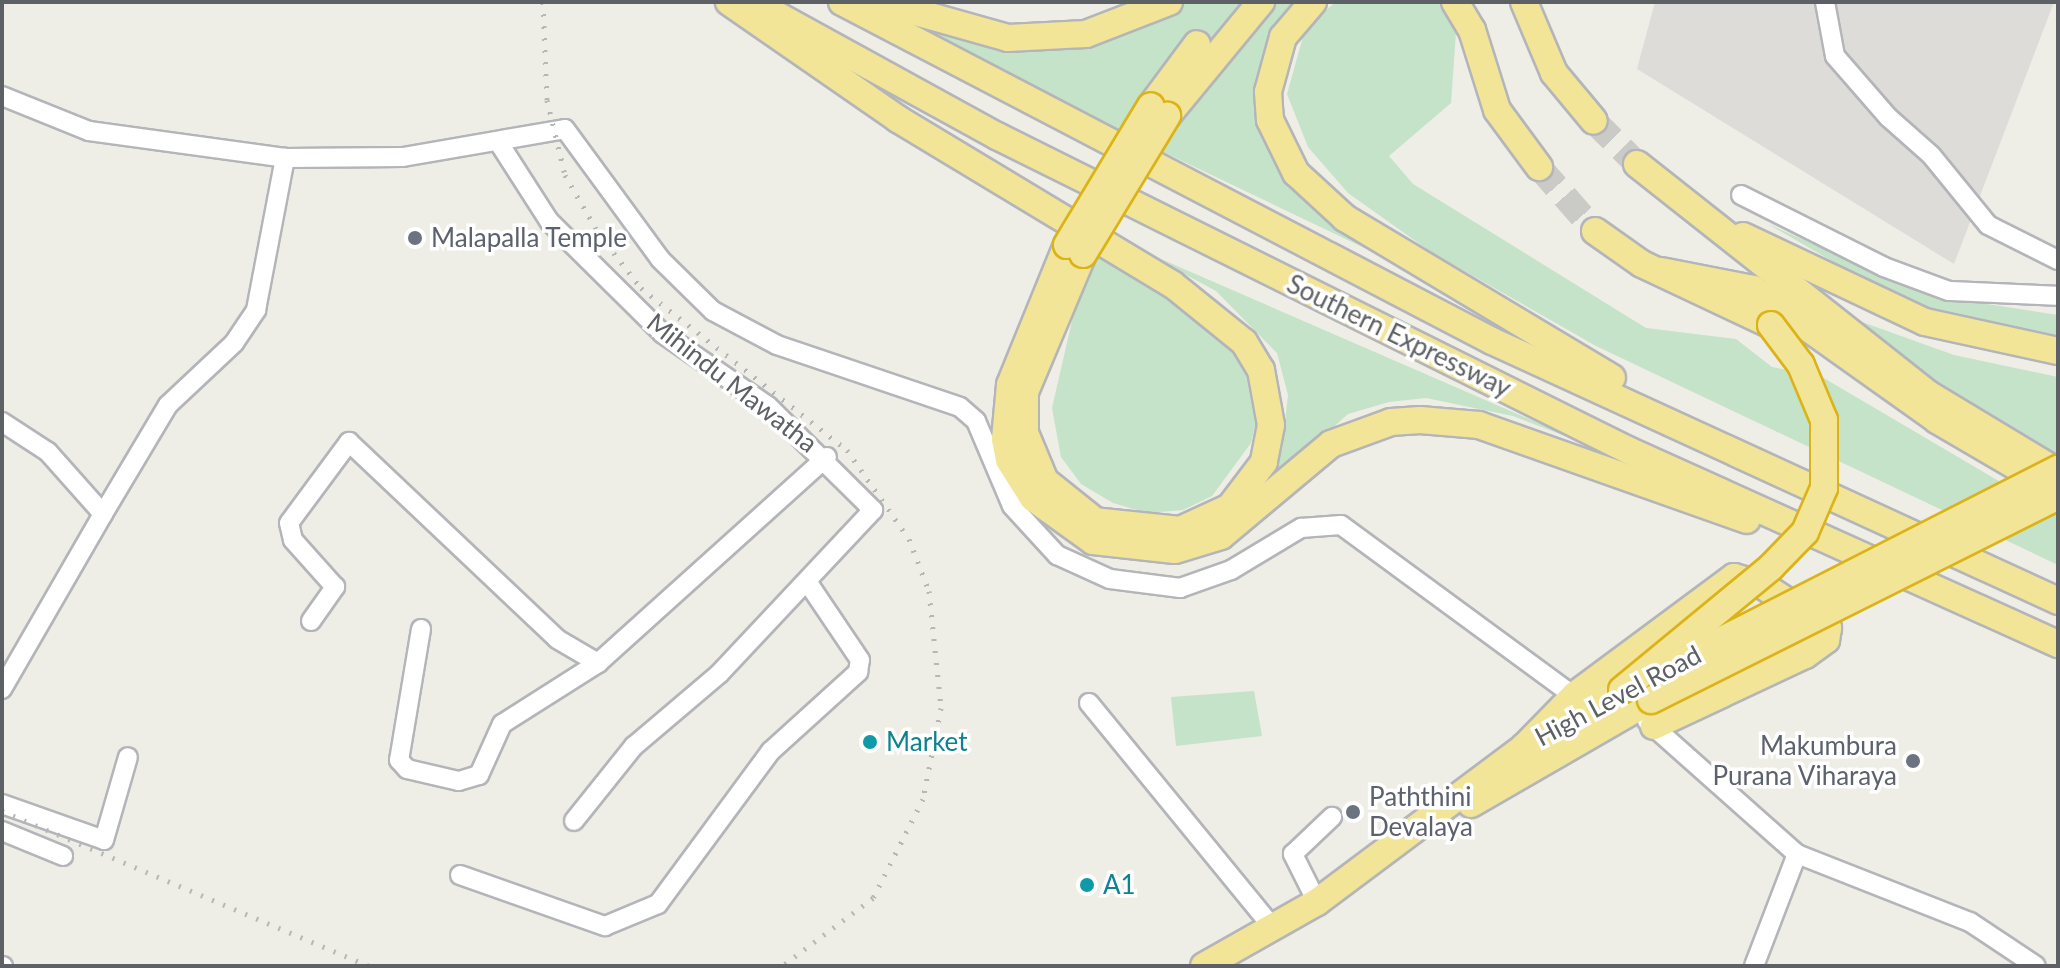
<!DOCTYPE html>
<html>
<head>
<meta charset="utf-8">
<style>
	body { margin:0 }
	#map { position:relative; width:2060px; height:968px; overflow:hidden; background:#eeede6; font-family:Lato,sans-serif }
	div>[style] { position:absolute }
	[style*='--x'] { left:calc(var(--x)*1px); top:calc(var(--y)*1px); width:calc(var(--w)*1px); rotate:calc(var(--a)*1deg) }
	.industrial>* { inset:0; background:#dddcd8 }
	.green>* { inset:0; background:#c5e3c8 }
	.highway-tunnel>* { height:26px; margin-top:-13px; transform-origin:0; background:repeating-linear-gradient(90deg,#cacac6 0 26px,transparent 0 39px) }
	.roads { filter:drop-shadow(2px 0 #b3b5b9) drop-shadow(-2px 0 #b3b5b9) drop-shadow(0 2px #b3b5b9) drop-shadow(0 -2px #b3b5b9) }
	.minor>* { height:18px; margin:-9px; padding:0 9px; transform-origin:9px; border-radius:9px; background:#fff }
	.highway>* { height:26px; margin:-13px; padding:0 13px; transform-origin:13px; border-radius:13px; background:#f2e598 }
	.rail>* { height:5px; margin-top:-2.5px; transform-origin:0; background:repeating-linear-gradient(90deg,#b5b6b6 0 2px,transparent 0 12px) }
	.bridges { filter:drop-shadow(2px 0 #dcb317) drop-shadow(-2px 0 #dcb317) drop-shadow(0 2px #dcb317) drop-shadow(0 -2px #dcb317) }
	.highway-bridge>* { height:26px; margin:-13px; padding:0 13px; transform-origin:13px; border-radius:13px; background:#f2e598 }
	.dots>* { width:22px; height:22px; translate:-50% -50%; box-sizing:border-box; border:4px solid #fff; border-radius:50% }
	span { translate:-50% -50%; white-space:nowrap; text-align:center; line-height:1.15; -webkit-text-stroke:7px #fff; paint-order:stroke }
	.worship-label { font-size:26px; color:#5b616d }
	.left { translate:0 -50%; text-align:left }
	.right { translate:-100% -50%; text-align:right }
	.street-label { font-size:26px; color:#5d6064 }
	.culture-label { font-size:26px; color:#0d838f }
	.frame { position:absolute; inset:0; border:4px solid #5d6064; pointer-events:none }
</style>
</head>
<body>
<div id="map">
	<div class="industrial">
		<div style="clip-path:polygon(1655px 2px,2054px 2px,1954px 264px,1637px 69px)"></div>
	</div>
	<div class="green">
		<div style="clip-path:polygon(1184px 2px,1302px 2px,1276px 41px,1274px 150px,1438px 283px,878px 16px,1024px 48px,1157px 18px)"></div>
		<div style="clip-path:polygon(1336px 2px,1439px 2px,1456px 32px,1451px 103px,1389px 156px,1413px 184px,1646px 328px,1736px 339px,1772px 367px,1822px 377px,2058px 516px,2058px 565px,1596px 346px,1431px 252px,1348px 193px,1308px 147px,1287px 94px,1306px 26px)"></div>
		<div style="clip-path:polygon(1768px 224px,1929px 295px,2058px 315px,2058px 340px,1903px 302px)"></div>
		<div style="clip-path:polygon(1138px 249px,1591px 446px,1513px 416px,1426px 398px,1389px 402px,1348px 414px,1259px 494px,1282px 450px,1288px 395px,1277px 353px,1216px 291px)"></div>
		<div style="clip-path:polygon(1098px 257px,1207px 323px,1251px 375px,1259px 410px,1251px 443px,1212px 496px,1183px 510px,1147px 513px,1113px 503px,1081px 484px,1061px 457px,1052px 408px,1077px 299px)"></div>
		<div style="clip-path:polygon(1812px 304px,1954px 355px,2058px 377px,2058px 454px,2008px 432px)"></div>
		<div style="clip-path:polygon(1254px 691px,1262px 736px,1176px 746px,1171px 697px)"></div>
	</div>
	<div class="highway-tunnel">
		<div style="--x:1594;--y:121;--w:61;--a:45"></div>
		<div style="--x:1539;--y:167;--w:85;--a:48.8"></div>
	</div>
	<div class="roads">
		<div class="minor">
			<div style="--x:1825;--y:2;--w:55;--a:79.5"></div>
			<div style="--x:1835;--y:56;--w:81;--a:49"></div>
			<div style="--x:1888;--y:117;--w:57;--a:41.5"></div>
			<div style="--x:1931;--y:155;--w:90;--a:50.8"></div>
			<div style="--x:1988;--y:225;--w:78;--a:26.6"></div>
			<div style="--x:2;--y:96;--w:94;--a:21.9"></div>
			<div style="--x:89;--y:131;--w:198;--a:7.8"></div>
			<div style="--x:285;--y:158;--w:118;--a:-0.5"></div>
			<div style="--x:403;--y:157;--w:164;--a:-9.8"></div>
			<div style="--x:565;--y:129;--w:161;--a:53.8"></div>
			<div style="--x:660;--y:259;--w:74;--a:44.5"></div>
			<div style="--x:713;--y:311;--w:72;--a:28"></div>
			<div style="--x:777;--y:345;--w:193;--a:18.7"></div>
			<div style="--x:960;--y:407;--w:21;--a:41"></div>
			<div style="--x:976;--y:421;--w:92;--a:67"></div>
			<div style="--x:1012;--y:506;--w:67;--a:47.4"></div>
			<div style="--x:1057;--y:555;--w:58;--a:24.4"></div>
			<div style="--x:1110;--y:579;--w:71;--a:7.3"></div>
			<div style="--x:1180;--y:588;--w:54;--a:-19.4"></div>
			<div style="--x:1231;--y:570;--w:82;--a:-31"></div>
			<div style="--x:1301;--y:528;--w:40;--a:-4.3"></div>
			<div style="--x:1341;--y:525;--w:300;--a:36.3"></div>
			<div style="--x:499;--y:143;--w:93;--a:57.3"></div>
			<div style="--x:549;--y:221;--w:159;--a:44.7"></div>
			<div style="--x:662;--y:333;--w:129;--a:34.6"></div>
			<div style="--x:768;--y:406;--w:148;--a:44.7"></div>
			<div style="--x:873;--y:510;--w:225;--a:133.2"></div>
			<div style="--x:719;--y:674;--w:111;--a:139.7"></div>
			<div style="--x:634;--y:746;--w:96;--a:128.7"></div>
			<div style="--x:1741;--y:195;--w:160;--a:26.7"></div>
			<div style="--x:1884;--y:267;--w:69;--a:20.3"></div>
			<div style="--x:1949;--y:291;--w:109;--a:2.6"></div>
			<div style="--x:2;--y:422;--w:55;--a:33.1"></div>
			<div style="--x:48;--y:452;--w:83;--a:48.4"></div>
			<div style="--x:103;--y:514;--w:127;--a:-59.2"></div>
			<div style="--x:168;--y:405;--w:91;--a:-43.2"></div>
			<div style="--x:234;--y:343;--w:40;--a:-56"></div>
			<div style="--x:256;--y:310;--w:155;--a:-79.2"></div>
			<div style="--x:311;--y:621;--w:42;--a:-54.8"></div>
			<div style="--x:335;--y:587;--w:63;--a:-131.8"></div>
			<div style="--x:293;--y:540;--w:17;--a:-103"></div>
			<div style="--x:289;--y:523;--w:101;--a:-53.5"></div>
			<div style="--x:349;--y:442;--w:286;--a:43.4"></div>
			<div style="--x:557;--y:639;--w:48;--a:30.3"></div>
			<div style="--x:598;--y:663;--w:308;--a:-42"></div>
			<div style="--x:421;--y:629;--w:133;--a:99.5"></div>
			<div style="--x:399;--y:760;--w:12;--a:48"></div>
			<div style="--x:407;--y:769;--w:53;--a:13"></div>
			<div style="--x:459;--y:781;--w:21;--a:-17"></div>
			<div style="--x:479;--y:775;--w:56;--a:-65.7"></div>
			<div style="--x:502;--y:724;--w:114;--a:-32.4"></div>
			<div style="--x:2;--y:689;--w:202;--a:-60"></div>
			<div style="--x:1089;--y:703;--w:291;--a:50.7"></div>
			<div style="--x:1647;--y:721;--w:200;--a:41.6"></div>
			<div style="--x:1797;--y:854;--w:186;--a:21.5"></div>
			<div style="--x:1970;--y:922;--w:79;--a:33.7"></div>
			<div style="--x:2;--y:804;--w:108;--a:19.4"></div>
			<div style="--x:104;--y:840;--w:86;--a:-73.9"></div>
			<div style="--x:2;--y:831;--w:66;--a:22.3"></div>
			<div style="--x:460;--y:875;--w:154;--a:19.4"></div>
			<div style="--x:605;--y:926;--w:57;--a:-22.5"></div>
			<div style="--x:658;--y:904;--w:190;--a:-53.6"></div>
			<div style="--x:771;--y:751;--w:118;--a:-42.2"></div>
			<div style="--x:858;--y:672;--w:12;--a:-81"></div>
			<div style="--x:860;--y:660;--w:93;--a:-124"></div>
			<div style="--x:1317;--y:902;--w:54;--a:-116.6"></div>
			<div style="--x:1293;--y:854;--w:54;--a:-43.5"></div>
			<div style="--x:2;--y:966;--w:1;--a:0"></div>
			<div style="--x:1754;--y:966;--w:120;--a:-69"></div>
		</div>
		<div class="highway">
			<div style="--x:729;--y:2;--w:206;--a:34.7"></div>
			<div style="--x:898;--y:119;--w:320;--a:31.1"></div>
			<div style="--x:1172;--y:284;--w:92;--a:38.9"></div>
			<div style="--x:1244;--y:342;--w:33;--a:59"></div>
			<div style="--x:1261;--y:370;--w:56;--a:79.7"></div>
			<div style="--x:1271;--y:425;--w:38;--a:101"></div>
			<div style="--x:1264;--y:462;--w:56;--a:127.1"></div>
			<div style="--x:1230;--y:507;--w:55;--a:155.3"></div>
			<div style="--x:1180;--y:530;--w:85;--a:-174"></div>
			<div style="--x:1095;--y:521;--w:64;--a:-141.3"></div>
			<div style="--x:1045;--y:481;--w:52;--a:-112.6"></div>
			<div style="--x:1025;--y:433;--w:41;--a:-90"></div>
			<div style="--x:1025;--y:392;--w:150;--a:-67.2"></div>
			<div style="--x:753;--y:2;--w:278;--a:28.8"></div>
			<div style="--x:997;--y:136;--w:705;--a:26.46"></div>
			<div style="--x:1628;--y:450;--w:472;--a:24.3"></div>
			<div style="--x:842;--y:2;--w:733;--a:27.54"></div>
			<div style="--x:1492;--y:341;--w:623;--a:24.67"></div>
			<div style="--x:880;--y:2;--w:133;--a:15.7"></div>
			<div style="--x:1008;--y:38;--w:78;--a:-2.9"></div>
			<div style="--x:1086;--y:34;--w:89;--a:-21.1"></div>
			<div style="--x:1313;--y:2;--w:46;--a:130.6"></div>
			<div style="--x:1283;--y:37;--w:57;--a:105.3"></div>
			<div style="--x:1268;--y:92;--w:28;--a:86"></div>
			<div style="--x:1270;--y:120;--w:59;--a:63.9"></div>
			<div style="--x:1296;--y:173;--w:67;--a:42.6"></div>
			<div style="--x:1345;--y:218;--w:311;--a:30.9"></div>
			<div style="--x:1455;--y:2;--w:33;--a:59"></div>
			<div style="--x:1472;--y:30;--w:84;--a:72.6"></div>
			<div style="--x:1497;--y:110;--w:71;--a:53.6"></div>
			<div style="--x:1524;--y:2;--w:77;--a:67.1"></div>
			<div style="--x:1554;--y:73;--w:62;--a:50.2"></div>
			<div style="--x:1151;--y:106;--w:77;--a:-53.4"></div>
			<div style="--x:1167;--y:116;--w:148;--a:-50.5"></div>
			<div style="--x:1637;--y:164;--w:371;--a:38.3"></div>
			<div style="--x:1928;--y:394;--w:152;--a:31"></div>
			<div style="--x:1595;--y:231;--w:57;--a:35.1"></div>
			<div style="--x:1642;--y:264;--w:143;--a:25.3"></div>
			<div style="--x:1743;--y:236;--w:201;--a:25.3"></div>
			<div style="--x:1925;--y:322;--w:136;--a:12.3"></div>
			<div style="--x:1067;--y:245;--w:151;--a:112.2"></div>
			<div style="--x:1010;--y:385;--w:54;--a:95.3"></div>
			<div style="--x:1005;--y:439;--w:21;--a:79"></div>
			<div style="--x:1009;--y:460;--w:45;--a:57.7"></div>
			<div style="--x:1033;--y:498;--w:74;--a:35.6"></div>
			<div style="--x:1093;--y:541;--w:82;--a:6.3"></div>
			<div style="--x:1175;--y:550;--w:48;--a:-16.9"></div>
			<div style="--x:1221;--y:536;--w:143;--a:-39.9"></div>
			<div style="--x:1331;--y:444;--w:64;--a:-20.1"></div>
			<div style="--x:1391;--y:422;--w:29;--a:-4"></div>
			<div style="--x:1420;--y:420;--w:59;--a:4.8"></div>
			<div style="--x:1479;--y:425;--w:284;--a:19.5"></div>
			<div style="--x:1661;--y:271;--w:94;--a:11.1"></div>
			<div style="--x:1753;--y:289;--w:226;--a:35.4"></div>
			<div style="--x:1937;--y:420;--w:137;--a:30.3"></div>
			<div style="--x:1524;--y:747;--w:73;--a:-45.6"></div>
			<div style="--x:1575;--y:695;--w:198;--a:-36.6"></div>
			<div style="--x:1734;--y:577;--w:29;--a:16"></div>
			<div style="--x:1762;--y:585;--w:79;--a:33.1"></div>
			<div style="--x:1828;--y:628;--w:12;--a:99"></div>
			<div style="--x:1826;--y:640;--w:26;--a:144"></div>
			<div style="--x:1805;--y:655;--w:167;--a:154.8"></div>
			<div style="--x:1471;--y:804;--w:208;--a:-30"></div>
			<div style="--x:1204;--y:966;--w:130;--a:-29.5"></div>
			<div style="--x:1317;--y:902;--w:259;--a:-36.8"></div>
			<div style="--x:1524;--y:747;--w:134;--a:-29.4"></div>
		</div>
	</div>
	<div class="rail">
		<div style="--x:543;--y:2;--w:98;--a:87.7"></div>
		<div style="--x:547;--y:100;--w:77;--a:76.5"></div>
		<div style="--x:565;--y:175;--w:68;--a:60"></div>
		<div style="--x:599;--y:234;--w:68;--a:52.1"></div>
		<div style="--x:641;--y:288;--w:262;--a:38.2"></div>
		<div style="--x:847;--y:450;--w:108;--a:55.1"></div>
		<div style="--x:909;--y:539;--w:56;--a:69"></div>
		<div style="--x:929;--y:591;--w:118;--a:84.1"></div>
		<div style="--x:941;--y:708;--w:93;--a:101.2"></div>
		<div style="--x:923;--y:799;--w:111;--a:116.8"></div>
		<div style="--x:873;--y:898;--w:114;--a:143.2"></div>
		<div style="--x:2;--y:811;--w:398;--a:22.9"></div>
	</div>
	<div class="bridges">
		<div class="highway-bridge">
			<div style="--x:1067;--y:245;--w:162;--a:-58.9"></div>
			<div style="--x:1083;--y:254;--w:162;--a:-58.7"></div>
			<div style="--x:1665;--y:669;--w:441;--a:-27"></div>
			<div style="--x:1622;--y:690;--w:193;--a:-39.5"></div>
			<div style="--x:1771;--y:567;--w:49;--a:-45.8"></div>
			<div style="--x:1805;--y:532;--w:48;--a:-66.6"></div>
			<div style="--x:1824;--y:488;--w:68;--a:-90"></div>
			<div style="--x:1824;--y:420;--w:60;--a:-112.7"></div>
			<div style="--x:1801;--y:365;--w:50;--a:-126.9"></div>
			<div style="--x:1651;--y:700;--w:455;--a:-26.6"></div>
		</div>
	</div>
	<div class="dots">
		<div style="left:415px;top:238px;background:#6b7280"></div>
		<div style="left:870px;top:742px;background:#0f9aa8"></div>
		<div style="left:1913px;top:761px;background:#6b7280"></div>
		<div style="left:1353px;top:812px;background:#6b7280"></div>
		<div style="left:1087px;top:885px;background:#0f9aa8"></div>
	</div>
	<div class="worship-label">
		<span class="left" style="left:431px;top:238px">Malapalla Temple</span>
		<span class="right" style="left:1897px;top:761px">Makumbura<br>Purana Viharaya</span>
		<span class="left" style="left:1369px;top:812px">Paththini<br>Devalaya</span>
	</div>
	<div class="street-label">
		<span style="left:1399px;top:336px;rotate:26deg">Southern Expressway</span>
		<span style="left:732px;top:383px;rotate:38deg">Mihindu Mawatha</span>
		<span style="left:1618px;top:696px;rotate:-28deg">High Level Road</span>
	</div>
	<div class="culture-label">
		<span class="left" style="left:886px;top:742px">Market</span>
		<span class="left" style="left:1103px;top:885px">A1</span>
	</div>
	<div class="frame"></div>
</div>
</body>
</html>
